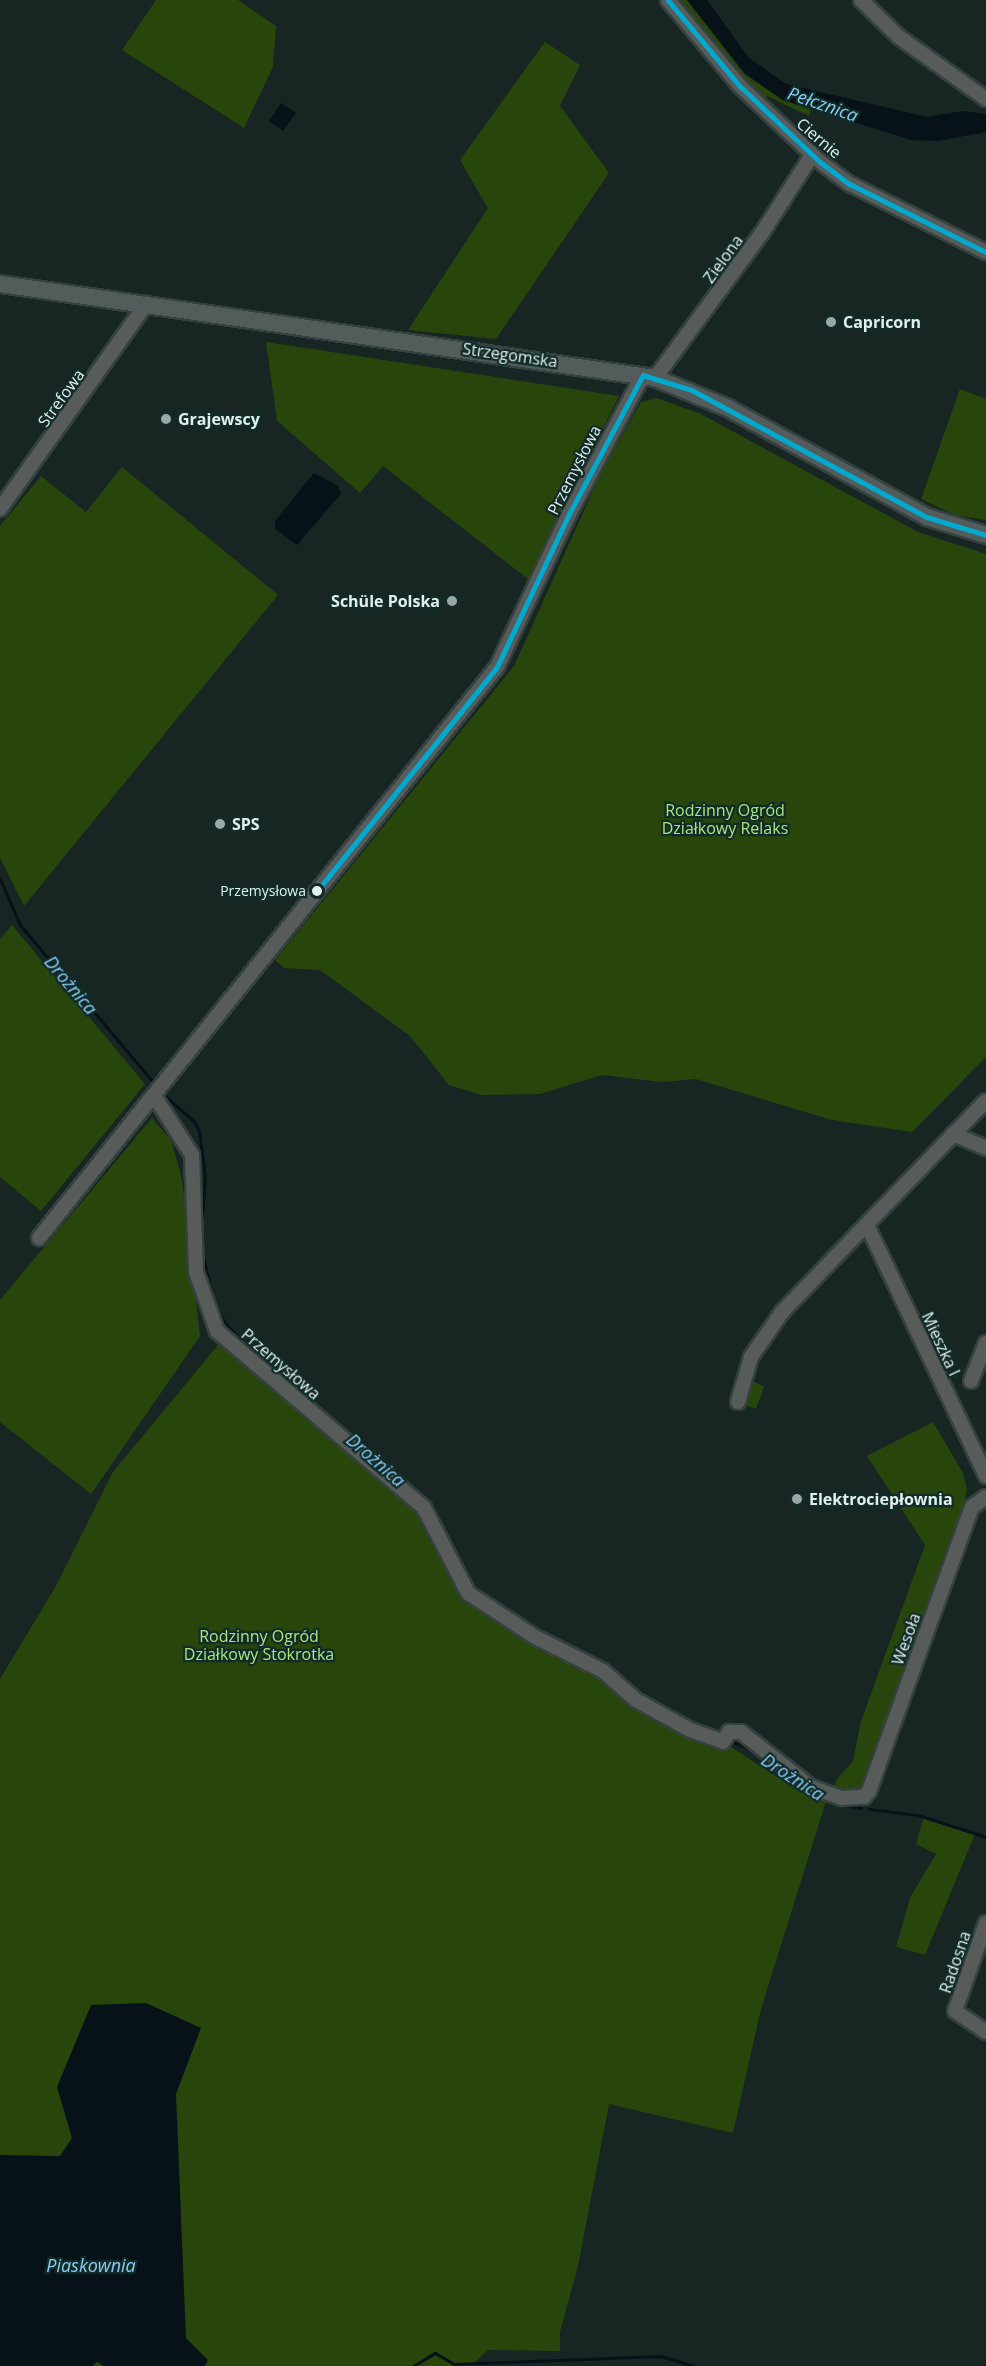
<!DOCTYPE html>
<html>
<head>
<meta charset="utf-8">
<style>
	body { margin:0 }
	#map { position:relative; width:986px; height:2366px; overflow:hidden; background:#172523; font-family:"Open Sans",sans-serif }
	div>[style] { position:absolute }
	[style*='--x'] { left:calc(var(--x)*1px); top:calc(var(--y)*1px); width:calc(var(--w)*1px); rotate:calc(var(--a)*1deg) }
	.green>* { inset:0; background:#28460b }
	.water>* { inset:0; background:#071218 }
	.stream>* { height:3px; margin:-1.5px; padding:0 1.5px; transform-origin:1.5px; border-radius:1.5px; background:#071218 }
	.roads { filter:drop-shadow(2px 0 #34413f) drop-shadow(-2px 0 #34413f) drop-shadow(0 2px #34413f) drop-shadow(0 -2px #34413f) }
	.minor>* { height:14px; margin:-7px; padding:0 7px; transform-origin:7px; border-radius:7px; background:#575b59 }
	.major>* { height:16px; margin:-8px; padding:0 8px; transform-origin:8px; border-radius:8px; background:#535c5a }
	.bus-1>* { height:4.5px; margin:-2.25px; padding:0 2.25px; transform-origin:2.25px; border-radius:2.25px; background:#00a9ce }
	.dots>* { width:16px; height:16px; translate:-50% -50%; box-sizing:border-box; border:3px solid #112b28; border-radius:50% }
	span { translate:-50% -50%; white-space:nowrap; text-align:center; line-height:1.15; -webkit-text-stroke:4.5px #112b28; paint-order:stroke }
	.bus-label { font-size:14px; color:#e1f0ee }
	.right { translate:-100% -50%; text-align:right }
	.street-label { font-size:16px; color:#e1f0ee }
	.poi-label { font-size:16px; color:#e1f0ee; font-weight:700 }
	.left { translate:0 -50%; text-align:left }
	.park-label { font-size:16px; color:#ace57d }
	.water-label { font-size:18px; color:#8bccf5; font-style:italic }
</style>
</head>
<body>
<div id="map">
	<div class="green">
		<div style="clip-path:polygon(156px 0,238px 0,276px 26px,273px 67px,244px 128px,122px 50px)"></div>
		<div style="clip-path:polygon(675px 0,687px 0,745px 74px,783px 100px,811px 110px,809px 116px,769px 97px,756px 96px)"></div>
		<div style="clip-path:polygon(545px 42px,580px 65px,560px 106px,609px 173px,496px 339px,408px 330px,488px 208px,460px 160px)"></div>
		<div style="clip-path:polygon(266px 342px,619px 396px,528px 579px,383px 466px,360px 493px,277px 421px)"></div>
		<div style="clip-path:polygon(960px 389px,986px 399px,986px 520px,955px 515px,921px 499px)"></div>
		<div style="clip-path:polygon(656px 398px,699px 413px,918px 532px,986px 554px,986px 1057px,912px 1132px,832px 1120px,696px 1079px,662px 1082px,602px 1075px,540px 1094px,481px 1095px,449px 1085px,410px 1036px,320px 970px,284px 968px,275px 960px,514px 666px,600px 475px,641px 402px)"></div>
		<div style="clip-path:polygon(122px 467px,278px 595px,24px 906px,0 858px,0 526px,41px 476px,86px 512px)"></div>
		<div style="clip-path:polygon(12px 925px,145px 1084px,41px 1211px,0 1177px,0 939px)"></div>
		<div style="clip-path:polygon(152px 1118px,171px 1140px,182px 1179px,200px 1336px,91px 1494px,0 1422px,0 1300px)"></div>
		<div style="clip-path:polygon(222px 1340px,401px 1494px,429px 1526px,464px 1597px,714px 1744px,731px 1747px,802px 1793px,827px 1798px,761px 2009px,733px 2133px,609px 2104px,578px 2266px,560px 2332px,560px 2351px,488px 2350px,471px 2366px,0 2366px,0 1679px,56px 1586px,113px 1472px)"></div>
		<div style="clip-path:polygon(752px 1380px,764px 1387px,756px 1409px,745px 1405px)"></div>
		<div style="clip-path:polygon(933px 1422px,963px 1473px,967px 1489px,957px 1544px,870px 1775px,859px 1788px,843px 1793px,834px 1788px,837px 1779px,853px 1761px,861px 1721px,925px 1545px,867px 1456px)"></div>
		<div style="clip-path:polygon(924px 1817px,975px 1834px,925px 1955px,896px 1947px,910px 1898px,936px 1854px,916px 1844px)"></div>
	</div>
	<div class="water">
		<div style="clip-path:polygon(687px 0,707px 0,749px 58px,786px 84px,927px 117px,963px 111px,986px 114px,986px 132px,937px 141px,911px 140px,783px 100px,745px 74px)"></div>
		<div style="clip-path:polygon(281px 103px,296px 113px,283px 131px,269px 121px)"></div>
		<div style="clip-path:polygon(314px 473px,338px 486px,341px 494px,297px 545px,275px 529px,275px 521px)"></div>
		<div style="clip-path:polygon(146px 2003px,201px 2028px,176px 2094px,186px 2338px,208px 2360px,205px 2366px,104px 2366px,97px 2362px,92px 2366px,0 2366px,0 2155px,60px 2156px,72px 2138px,57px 2087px,91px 2005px)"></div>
	</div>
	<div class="stream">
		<div style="--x:0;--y:879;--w:50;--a:66.5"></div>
		<div style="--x:20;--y:925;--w:209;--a:49.7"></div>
		<div style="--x:165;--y:1096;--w:38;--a:41"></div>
		<div style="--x:194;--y:1121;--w:11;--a:63"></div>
		<div style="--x:199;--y:1131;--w:46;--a:82.6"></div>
		<div style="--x:205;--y:1177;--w:51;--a:94.5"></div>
		<div style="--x:202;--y:1253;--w:50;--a:76.2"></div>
		<div style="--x:214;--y:1302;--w:22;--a:63"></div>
		<div style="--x:224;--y:1322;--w:52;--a:45.8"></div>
		<div style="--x:411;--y:1488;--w:14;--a:39"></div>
		<div style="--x:430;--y:1507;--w:71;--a:62.4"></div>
		<div style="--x:728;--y:1740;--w:29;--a:22"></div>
		<div style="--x:819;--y:1796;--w:18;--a:22"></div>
		<div style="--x:842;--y:1804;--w:19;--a:12"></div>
		<div style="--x:869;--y:1809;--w:49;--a:7"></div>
		<div style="--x:918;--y:1815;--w:71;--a:17.9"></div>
		<div style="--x:413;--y:2366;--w:26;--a:-31"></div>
		<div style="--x:435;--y:2353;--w:22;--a:30"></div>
		<div style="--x:454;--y:2364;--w:207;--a:-2.2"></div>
		<div style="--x:661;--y:2356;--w:34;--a:17"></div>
	</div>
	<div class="roads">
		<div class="minor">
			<div style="--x:668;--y:0;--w:112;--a:50.1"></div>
			<div style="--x:740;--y:86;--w:109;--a:43.5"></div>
			<div style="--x:819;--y:161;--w:39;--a:37"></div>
			<div style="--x:850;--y:184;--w:152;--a:26.6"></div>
			<div style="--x:861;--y:0;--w:53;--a:44.2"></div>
			<div style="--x:899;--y:37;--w:107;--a:35.5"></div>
			<div style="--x:655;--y:378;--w:180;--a:-53.6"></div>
			<div style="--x:762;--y:233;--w:93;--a:-57.3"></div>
			<div style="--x:0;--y:509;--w:252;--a:-54.5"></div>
			<div style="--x:155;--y:1097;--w:69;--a:57.5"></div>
			<div style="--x:192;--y:1155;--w:117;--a:88"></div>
			<div style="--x:196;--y:1272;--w:63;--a:70.4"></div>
			<div style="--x:217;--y:1331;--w:272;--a:40.5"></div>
			<div style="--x:424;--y:1508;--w:96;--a:62.6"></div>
			<div style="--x:468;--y:1593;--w:80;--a:33.3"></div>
			<div style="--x:535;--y:1637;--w:76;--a:26.6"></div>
			<div style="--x:603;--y:1671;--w:44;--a:41.3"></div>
			<div style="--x:636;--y:1700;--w:60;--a:29.1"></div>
			<div style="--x:688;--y:1729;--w:37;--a:20"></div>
			<div style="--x:723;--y:1742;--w:12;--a:-59"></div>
			<div style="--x:729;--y:1732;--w:12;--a:0"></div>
			<div style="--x:741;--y:1732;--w:89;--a:38.2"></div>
			<div style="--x:811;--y:1787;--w:33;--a:20"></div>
			<div style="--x:842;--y:1798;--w:22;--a:-3"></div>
			<div style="--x:864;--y:1797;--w:8;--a:-50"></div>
			<div style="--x:869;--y:1791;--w:302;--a:-70.1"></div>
			<div style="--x:972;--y:1507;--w:17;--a:-36"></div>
			<div style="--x:953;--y:1134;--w:36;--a:23"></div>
			<div style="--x:867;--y:1225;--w:278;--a:64.6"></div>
			<div style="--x:39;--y:1238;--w:732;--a:-51.27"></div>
			<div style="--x:497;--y:667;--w:169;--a:-64.8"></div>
			<div style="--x:569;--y:514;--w:157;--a:-62"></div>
			<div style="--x:971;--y:1381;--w:41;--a:-68.5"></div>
			<div style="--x:738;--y:1402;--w:47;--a:-73.9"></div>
			<div style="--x:751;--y:1357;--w:55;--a:-55.4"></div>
			<div style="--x:782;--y:1312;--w:293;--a:-46"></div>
			<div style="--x:986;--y:1923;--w:93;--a:109.4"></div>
			<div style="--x:955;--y:2011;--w:37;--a:34"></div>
		</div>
		<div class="major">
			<div style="--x:0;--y:284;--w:662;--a:8.17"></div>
			<div style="--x:655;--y:378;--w:79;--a:22.3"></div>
			<div style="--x:728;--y:408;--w:227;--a:28.7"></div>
			<div style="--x:927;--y:517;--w:62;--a:17"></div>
		</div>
	</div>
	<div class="bus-1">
		<div style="--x:668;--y:0;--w:112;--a:50.1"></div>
		<div style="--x:740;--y:86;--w:109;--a:43.5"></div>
		<div style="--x:819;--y:161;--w:39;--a:37"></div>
		<div style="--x:850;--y:184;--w:152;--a:26.6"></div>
		<div style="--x:643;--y:375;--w:51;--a:17"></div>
		<div style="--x:692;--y:390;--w:267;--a:28.4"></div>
		<div style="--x:927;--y:517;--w:62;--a:17"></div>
		<div style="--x:317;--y:891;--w:287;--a:-51.2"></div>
		<div style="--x:497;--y:667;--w:169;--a:-64.8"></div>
		<div style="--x:569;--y:514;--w:157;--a:-62"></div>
	</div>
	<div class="dots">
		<div style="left:831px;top:322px;background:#9aa9a7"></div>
		<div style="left:166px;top:419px;background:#9aa9a7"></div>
		<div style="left:452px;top:601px;background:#9aa9a7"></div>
		<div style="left:220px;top:824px;background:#9aa9a7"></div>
		<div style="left:317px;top:891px;background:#e1f0ee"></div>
		<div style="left:797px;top:1499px;background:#9aa9a7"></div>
	</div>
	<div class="bus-label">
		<span class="right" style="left:306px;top:891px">Przemysłowa</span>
	</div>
	<div class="street-label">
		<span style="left:819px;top:138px;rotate:40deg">Ciernie</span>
		<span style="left:723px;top:259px;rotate:-54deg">Zielona</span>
		<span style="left:510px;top:355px;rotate:8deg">Strzegomska</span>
		<span style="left:61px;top:398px;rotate:-54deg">Strefowa</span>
		<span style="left:574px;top:470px;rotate:-63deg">Przemysłowa</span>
		<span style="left:941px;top:1344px;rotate:65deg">Mieszka I</span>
		<span style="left:281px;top:1364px;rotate:41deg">Przemysłowa</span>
		<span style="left:906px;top:1639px;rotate:-70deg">Wesoła</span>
		<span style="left:955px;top:1962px;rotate:-71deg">Radosna</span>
	</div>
	<div class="poi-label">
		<span class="left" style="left:843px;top:322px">Capricorn</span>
		<span class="left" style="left:178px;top:419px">Grajewscy</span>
		<span class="right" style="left:440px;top:601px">Schüle Polska</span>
		<span class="left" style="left:232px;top:824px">SPS</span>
		<span class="left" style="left:809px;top:1499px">Elektrociepłownia</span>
	</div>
	<div class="park-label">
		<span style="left:725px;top:819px">Rodzinny Ogród<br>Działkowy Relaks</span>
		<span style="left:259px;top:1645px">Rodzinny Ogród<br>Działkowy Stokrotka</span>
	</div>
	<div class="water-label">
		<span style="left:823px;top:104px;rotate:19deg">Pełcznica</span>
		<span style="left:71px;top:985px;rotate:50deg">Drożnica</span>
		<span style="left:376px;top:1460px;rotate:41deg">Drożnica</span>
		<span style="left:793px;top:1777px;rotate:33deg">Drożnica</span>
		<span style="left:91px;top:2265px">Piaskownia</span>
	</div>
</div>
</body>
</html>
